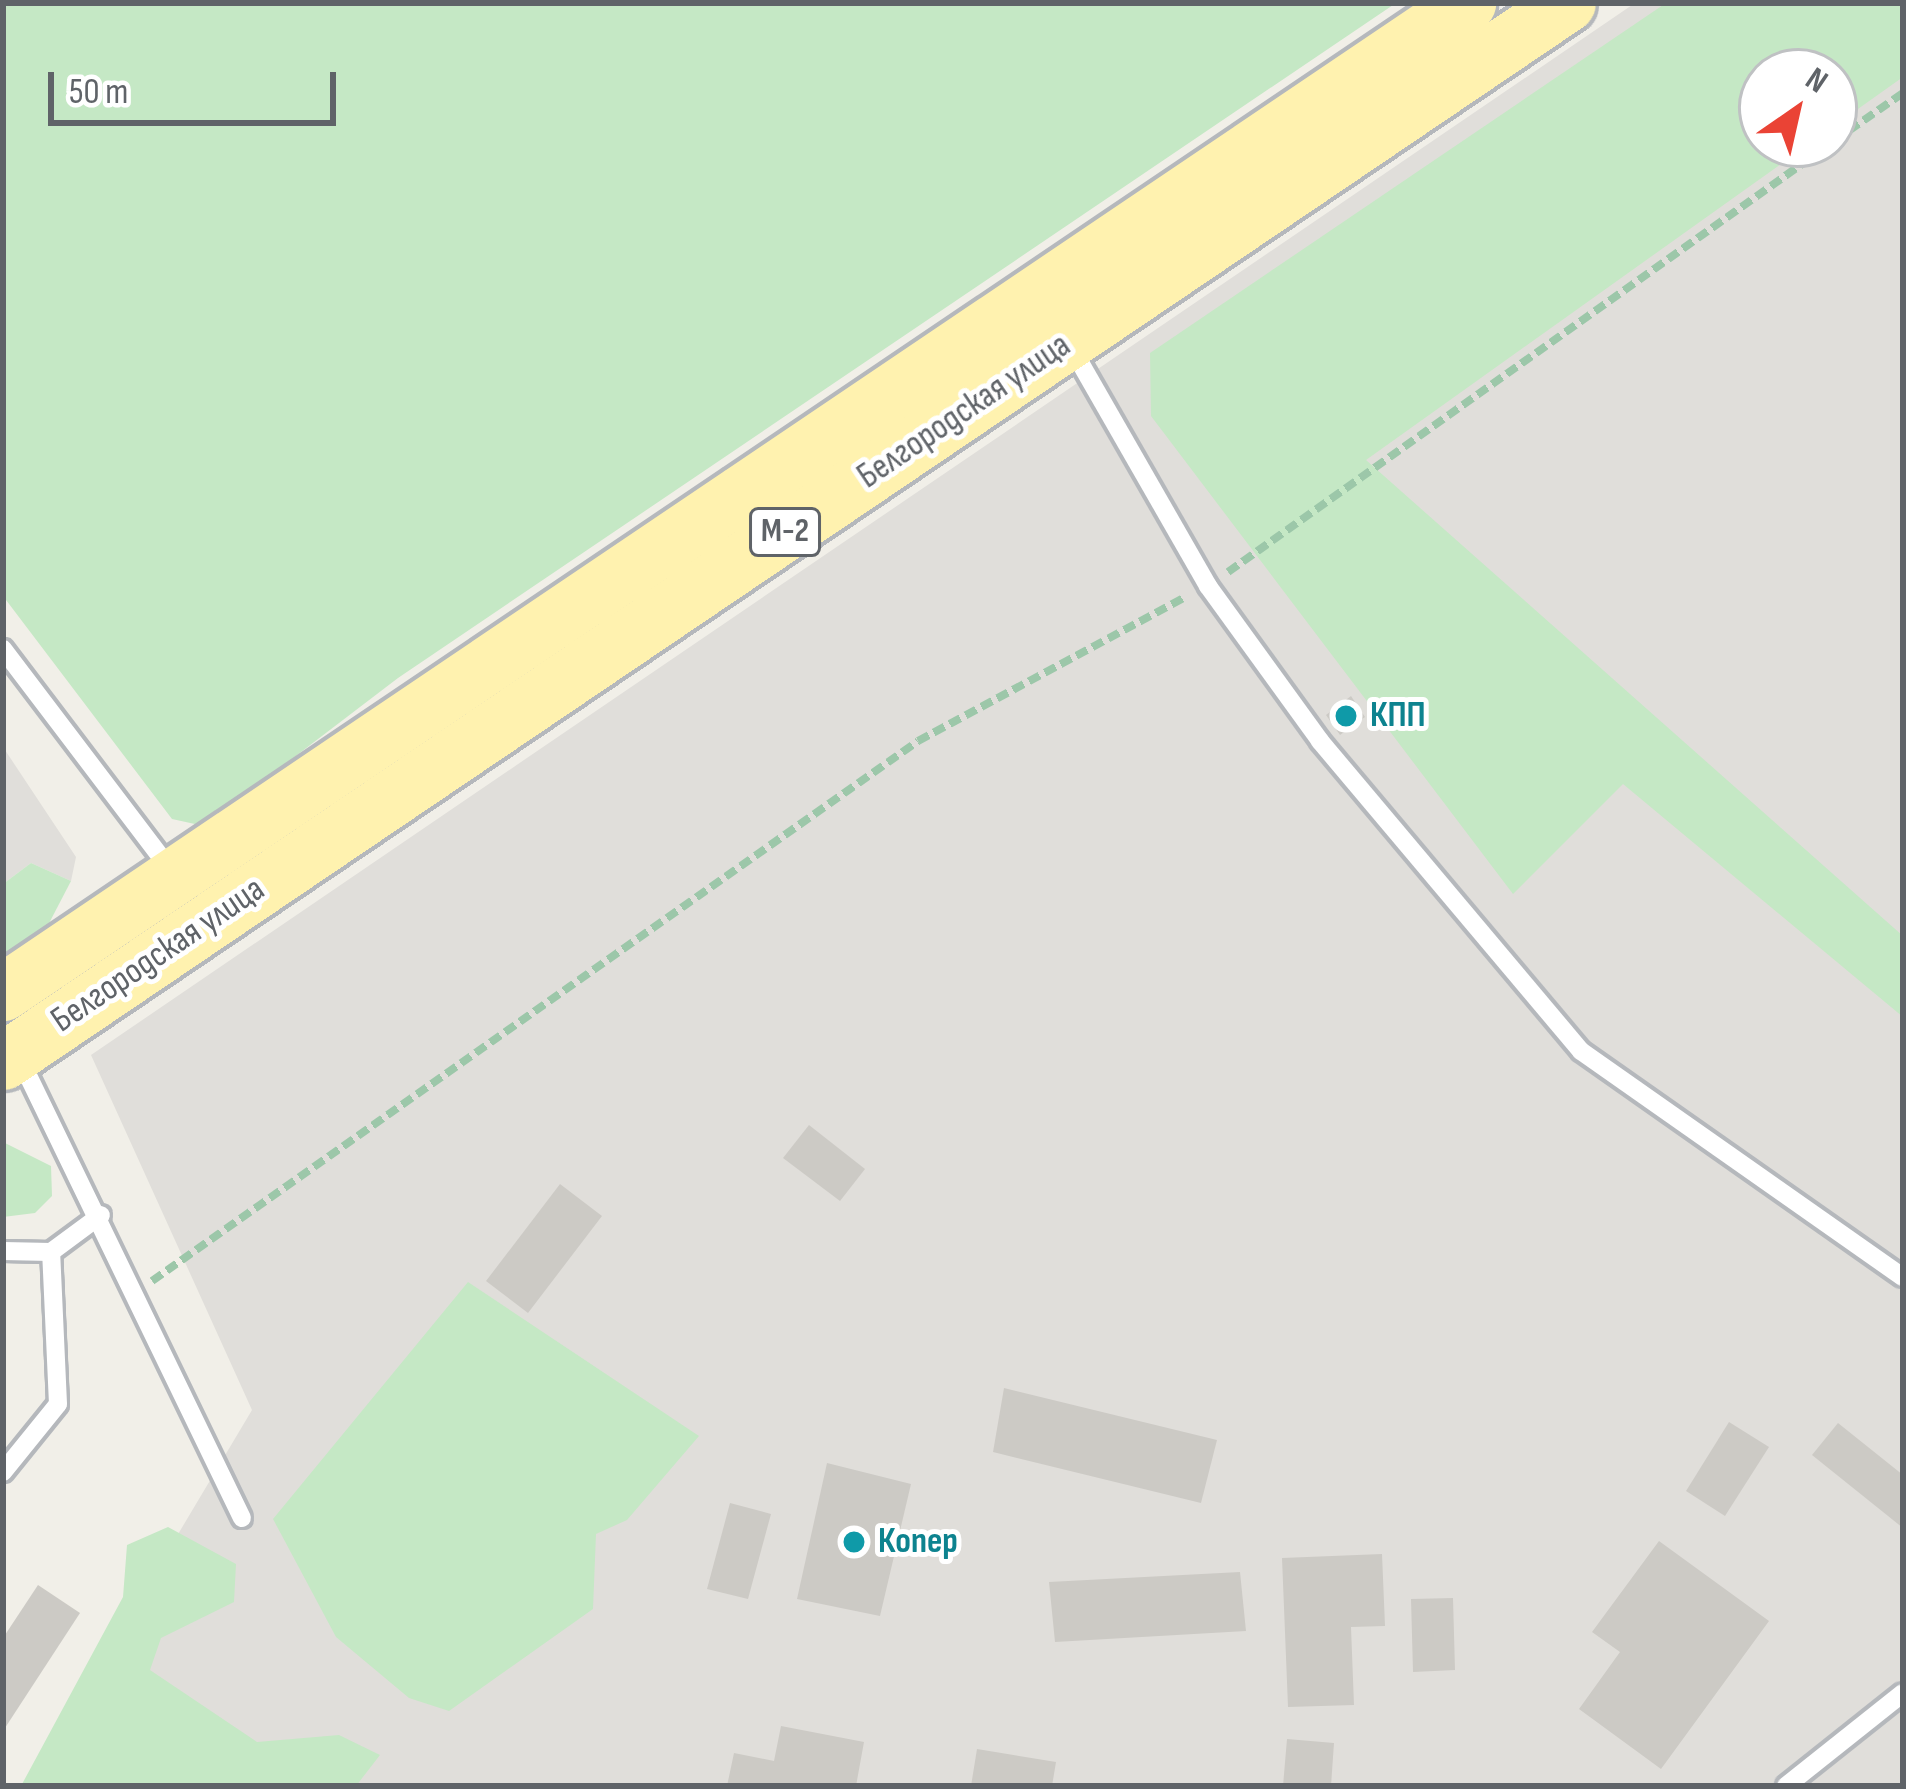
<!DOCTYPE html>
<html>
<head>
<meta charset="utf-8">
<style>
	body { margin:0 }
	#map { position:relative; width:1906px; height:1789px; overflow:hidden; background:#f1efe8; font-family:"Sofia Sans Condensed",sans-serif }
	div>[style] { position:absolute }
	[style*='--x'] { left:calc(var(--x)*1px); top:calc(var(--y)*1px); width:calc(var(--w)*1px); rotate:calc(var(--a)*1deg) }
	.industrial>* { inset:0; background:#e0deda }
	.green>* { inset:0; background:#c5e8c5 }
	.building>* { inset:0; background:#cccac5 }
	.path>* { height:8px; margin-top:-4px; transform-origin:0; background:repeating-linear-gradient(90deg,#9cc7a9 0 12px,transparent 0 18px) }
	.roads { filter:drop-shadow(3px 0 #b5b8bc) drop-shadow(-3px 0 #b5b8bc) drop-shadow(0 3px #b5b8bc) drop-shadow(0 -3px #b5b8bc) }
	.lane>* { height:18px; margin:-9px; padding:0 9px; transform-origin:9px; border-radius:9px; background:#fff }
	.primary>* { height:57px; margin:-28.5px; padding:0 28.5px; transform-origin:28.5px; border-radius:28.5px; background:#fff2af }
	.dots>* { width:33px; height:33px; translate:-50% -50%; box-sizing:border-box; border:6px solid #fff; border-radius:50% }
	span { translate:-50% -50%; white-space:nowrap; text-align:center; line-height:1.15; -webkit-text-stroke:10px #fff; paint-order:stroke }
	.shield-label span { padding:3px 9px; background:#fff; border:3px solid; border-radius:9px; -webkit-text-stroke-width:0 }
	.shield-label { font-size:33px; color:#5f6368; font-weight:700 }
	.street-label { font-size:36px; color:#5f6368 }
	.culture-label { font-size:36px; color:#0d838f; font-weight:700 }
	.left { translate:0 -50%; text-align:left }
	.frame { position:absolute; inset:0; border:6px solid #5f6368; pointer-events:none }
	.north { position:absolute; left:1738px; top:48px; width:120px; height:120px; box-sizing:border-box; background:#fff; border:3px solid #bfc1c3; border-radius:50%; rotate:34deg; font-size:33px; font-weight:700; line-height:48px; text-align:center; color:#5f6368 }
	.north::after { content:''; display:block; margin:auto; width:42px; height:54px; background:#ea4335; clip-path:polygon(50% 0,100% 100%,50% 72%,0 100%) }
	.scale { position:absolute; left:48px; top:72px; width:288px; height:54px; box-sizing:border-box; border:6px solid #5f6368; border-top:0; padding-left:15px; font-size:36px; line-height:42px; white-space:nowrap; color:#5f6368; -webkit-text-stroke:9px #fff; paint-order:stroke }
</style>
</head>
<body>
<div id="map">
	<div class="industrial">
		<div style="clip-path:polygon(evenodd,1635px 3px,1903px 3px,1903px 1786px,28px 1786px,252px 1410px,91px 1055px,1635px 3px,1762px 72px,1834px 72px,1834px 144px,1762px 144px,1762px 72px)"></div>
		<div style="clip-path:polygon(3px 747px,76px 857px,71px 881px,31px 863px,3px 884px)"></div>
	</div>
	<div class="green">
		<div style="clip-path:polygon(3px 3px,1396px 3px,398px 678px,204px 826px,172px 819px,3px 596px)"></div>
		<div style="clip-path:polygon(1666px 3px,1903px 3px,1903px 77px,1834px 126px,1834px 72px,1762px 72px,1762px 144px,1809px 144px,1366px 460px,1903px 936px,1903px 1017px,1623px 784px,1513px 894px,1151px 416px,1150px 353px)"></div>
		<div style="clip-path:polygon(31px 863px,71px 881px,45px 931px,3px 959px,3px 884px)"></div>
		<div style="clip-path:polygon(3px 1142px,51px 1166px,52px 1196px,35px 1213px,3px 1217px)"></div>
		<div style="clip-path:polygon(468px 1282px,699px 1436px,627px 1520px,596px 1534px,593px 1609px,449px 1711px,409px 1698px,336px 1637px,273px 1519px)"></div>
		<div style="clip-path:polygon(168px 1527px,236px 1564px,234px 1602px,161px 1638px,150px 1670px,257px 1742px,339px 1735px,380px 1755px,356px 1786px,21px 1786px,123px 1597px,127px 1545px)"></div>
	</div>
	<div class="building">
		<div style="clip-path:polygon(1351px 696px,1365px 717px,1340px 735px,1326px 715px)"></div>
		<div style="clip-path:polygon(809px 1125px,865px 1169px,840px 1201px,783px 1158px)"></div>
		<div style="clip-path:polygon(560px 1184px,602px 1216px,528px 1313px,486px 1281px)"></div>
		<div style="clip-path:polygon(1004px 1388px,1217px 1440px,1201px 1503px,993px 1452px)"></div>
		<div style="clip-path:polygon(1729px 1422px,1769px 1447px,1725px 1516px,1686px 1491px)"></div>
		<div style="clip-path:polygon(1838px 1423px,1903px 1475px,1903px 1528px,1812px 1455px)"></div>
		<div style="clip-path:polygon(827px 1463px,911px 1484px,880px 1616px,797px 1599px)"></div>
		<div style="clip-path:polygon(730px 1503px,771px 1514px,748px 1599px,707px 1589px)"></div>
		<div style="clip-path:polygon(1659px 1541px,1769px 1621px,1661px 1769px,1579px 1709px,1620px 1652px,1592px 1632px)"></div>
		<div style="clip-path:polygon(1382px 1554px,1385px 1626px,1351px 1627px,1354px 1705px,1288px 1707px,1282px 1558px)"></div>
		<div style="clip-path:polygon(1240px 1572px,1246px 1631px,1055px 1642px,1049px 1582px)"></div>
		<div style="clip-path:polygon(38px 1585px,80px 1613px,3px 1731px,3px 1638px)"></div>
		<div style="clip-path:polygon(1453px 1598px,1455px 1670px,1413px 1672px,1411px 1599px)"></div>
		<div style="clip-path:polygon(781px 1726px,864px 1742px,856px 1786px,727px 1786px,734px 1753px,774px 1761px)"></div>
		<div style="clip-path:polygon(1287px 1739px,1334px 1743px,1331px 1786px,1283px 1786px)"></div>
		<div style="clip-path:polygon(977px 1749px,1056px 1762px,1052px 1786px,971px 1786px)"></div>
	</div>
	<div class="path">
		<div style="--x:1834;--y:141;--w:84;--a:-34.8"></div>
		<div style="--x:1228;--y:572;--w:739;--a:-35.41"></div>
		<div style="--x:152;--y:1281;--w:937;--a:-35.18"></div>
		<div style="--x:918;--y:741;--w:302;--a:-28.3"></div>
	</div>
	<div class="roads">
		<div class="lane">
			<div style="--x:1070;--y:345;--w:278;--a:60.2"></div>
			<div style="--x:1208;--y:586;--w:191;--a:54.1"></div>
			<div style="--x:1320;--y:741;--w:405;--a:49.9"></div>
			<div style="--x:1581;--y:1051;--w:393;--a:35.1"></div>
			<div style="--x:3;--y:649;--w:278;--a:52.8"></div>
			<div style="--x:19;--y:1057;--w:512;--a:64.19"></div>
			<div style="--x:3;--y:1251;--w:48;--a:1.2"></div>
			<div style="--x:51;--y:1252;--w:62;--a:-36.5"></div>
			<div style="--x:3;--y:1472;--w:87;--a:-51"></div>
			<div style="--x:58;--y:1404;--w:152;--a:-92.6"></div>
			<div style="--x:1786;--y:1786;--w:149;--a:-38.5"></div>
		</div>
		<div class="primary">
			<div style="--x:3;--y:992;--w:1767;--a:-34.04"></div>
			<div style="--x:3;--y:1061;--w:1888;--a:-34.08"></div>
		</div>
	</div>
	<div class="dots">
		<div style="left:1346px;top:716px;background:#0f9aa8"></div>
		<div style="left:854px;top:1542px;background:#0f9aa8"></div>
	</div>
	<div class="shield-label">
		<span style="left:785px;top:532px">М-2</span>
	</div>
	<div class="street-label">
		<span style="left:964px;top:411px;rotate:-34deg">Белгородская улица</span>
		<span style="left:158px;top:955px;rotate:-34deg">Белгородская улица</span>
	</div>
	<div class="culture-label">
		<span class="left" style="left:1370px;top:716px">КПП</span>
		<span class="left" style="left:878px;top:1542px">Копер</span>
	</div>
	<div class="frame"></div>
	<div class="north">N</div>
	<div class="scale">50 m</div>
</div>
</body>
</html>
